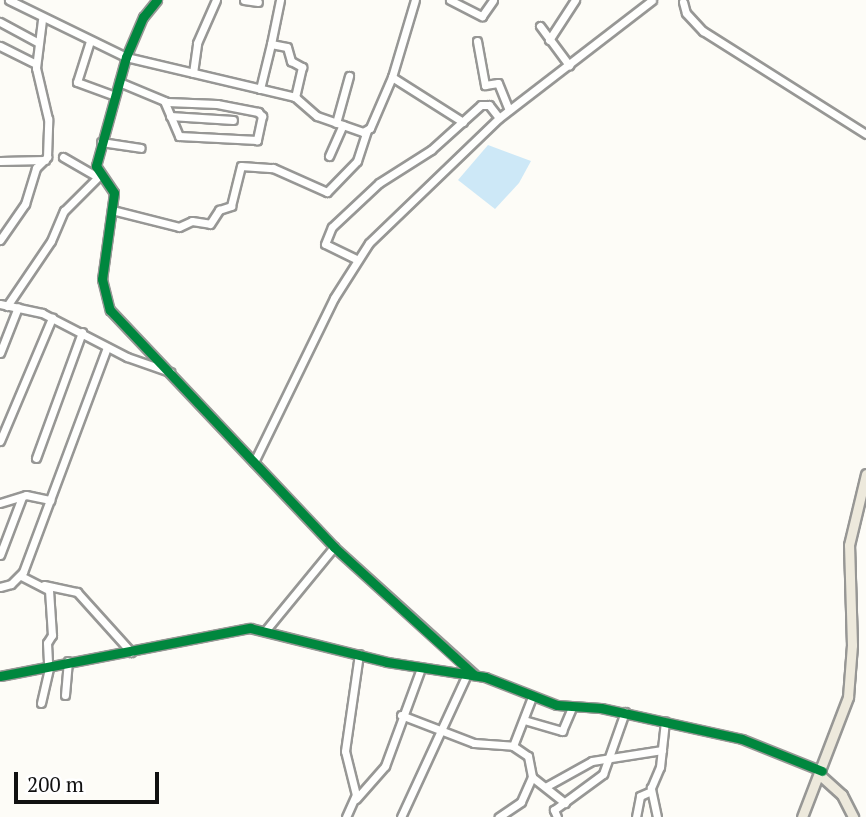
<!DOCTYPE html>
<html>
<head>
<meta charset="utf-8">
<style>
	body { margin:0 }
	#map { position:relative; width:866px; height:817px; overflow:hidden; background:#fdfcf7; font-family:"PT Serif",serif }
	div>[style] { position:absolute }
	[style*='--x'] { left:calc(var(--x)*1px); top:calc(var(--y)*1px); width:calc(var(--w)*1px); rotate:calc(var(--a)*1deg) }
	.water>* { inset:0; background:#cde8f7 }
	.roads { filter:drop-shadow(2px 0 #979795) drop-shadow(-2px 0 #979795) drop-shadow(0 2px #979795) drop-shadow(0 -2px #979795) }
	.minor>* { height:7px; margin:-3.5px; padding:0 3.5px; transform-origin:3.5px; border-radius:3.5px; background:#fffffe }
	.major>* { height:9px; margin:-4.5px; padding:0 4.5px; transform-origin:4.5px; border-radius:4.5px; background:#ede9dc }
	.cycleway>* { height:9px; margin:-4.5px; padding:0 4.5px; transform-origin:4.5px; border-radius:4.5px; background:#00873e }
	span { translate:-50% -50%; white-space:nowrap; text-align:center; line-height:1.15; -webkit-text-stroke:7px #fff; paint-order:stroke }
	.scale { position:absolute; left:14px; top:772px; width:145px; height:32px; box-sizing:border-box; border:4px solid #111; border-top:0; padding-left:9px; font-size:21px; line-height:24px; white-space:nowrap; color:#111; -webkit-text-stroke:5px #fff; paint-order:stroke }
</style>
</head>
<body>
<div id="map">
	<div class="water">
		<div style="clip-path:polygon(488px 145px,531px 161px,519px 183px,495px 209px,458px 180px)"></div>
	</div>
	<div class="roads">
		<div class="minor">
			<div style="--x:9;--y:0;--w:130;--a:26"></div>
			<div style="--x:126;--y:57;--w:174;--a:13.3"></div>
			<div style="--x:295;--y:97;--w:29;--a:41"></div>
			<div style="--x:317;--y:116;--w:49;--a:19.2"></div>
			<div style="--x:363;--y:132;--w:8;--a:-30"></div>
			<div style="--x:370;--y:128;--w:56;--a:-66.7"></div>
			<div style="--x:392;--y:77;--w:80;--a:-73.4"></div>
			<div style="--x:157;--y:0;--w:22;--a:129"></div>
			<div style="--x:143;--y:17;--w:43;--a:113"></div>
			<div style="--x:126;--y:57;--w:113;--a:105.4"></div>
			<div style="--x:96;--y:166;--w:32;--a:56"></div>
			<div style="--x:114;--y:193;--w:87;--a:97.9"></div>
			<div style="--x:102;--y:279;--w:32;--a:76"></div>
			<div style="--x:110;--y:310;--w:326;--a:46.6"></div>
			<div style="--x:334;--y:547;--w:189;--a:42.2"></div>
			<div style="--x:244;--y:0;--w:14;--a:8"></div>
			<div style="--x:450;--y:0;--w:36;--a:27"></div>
			<div style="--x:482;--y:16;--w:19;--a:-55"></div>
			<div style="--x:683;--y:2;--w:11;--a:75"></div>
			<div style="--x:686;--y:13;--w:25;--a:47"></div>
			<div style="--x:703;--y:31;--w:193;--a:32.3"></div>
			<div style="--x:0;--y:22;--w:42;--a:28.4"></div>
			<div style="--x:540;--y:26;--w:49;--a:53.4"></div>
			<div style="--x:549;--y:40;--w:48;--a:-57"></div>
			<div style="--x:90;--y:41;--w:43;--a:107.6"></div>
			<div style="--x:77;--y:82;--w:40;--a:20.2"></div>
			<div style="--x:477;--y:41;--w:45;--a:79.7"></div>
			<div style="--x:485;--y:85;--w:13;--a:-9"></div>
			<div style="--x:498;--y:83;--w:29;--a:68"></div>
			<div style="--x:271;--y:44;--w:45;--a:-78.4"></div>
			<div style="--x:0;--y:46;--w:40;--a:26.6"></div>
			<div style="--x:193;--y:73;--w:30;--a:-82"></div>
			<div style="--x:197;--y:43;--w:47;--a:-66.2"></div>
			<div style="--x:392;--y:77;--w:84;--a:32.4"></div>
			<div style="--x:119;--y:82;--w:52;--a:22.6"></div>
			<div style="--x:167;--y:102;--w:50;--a:2.3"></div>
			<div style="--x:217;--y:104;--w:42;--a:11"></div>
			<div style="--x:258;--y:112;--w:6;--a:45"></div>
			<div style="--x:262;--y:116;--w:25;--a:102"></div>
			<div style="--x:257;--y:140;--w:78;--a:-177.1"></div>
			<div style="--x:179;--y:136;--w:38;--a:-113"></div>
			<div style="--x:260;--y:89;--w:46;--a:-76.3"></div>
			<div style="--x:271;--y:44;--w:16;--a:11"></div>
			<div style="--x:287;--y:47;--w:15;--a:74"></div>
			<div style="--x:291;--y:61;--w:13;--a:29"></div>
			<div style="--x:302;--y:67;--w:31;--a:103"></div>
			<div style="--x:170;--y:116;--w:63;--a:3.6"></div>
			<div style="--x:336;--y:123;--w:49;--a:-74.5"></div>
			<div style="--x:101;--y:142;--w:40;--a:8.5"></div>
			<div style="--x:329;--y:156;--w:34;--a:-66"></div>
			<div style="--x:63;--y:157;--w:39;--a:30"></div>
			<div style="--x:0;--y:161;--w:45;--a:-1.3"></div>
			<div style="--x:112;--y:210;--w:69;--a:14.2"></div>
			<div style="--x:179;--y:227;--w:14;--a:-25"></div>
			<div style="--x:192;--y:221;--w:18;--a:9"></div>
			<div style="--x:210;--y:224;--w:17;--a:-57"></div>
			<div style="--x:219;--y:210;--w:13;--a:-18"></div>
			<div style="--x:231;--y:206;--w:41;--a:-76"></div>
			<div style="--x:241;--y:166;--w:32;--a:4"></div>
			<div style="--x:273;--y:168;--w:59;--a:24"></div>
			<div style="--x:327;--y:192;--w:43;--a:-45.9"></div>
			<div style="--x:357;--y:161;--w:32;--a:-72"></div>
			<div style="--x:0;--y:240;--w:44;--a:-55.2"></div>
			<div style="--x:25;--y:204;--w:38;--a:-73"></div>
			<div style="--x:36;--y:168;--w:16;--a:-45"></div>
			<div style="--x:47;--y:157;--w:38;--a:-88"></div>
			<div style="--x:48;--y:119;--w:52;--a:-103.2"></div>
			<div style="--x:36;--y:68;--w:48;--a:-82.9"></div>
			<div style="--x:356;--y:259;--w:34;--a:-154"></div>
			<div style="--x:325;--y:244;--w:18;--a:-68"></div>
			<div style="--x:332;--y:227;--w:64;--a:-43.1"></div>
			<div style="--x:379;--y:183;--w:62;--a:-32.4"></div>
			<div style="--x:431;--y:150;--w:67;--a:-42"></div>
			<div style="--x:481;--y:105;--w:8;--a:0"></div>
			<div style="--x:489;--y:105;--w:16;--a:52"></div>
			<div style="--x:0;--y:304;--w:43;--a:12.1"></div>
			<div style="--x:42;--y:313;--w:96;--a:27.4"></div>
			<div style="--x:127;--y:357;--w:46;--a:19.2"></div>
			<div style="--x:7;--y:306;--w:78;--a:-55.9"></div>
			<div style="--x:51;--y:241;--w:33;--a:-67"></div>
			<div style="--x:64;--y:211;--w:49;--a:-45"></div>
			<div style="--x:0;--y:353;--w:49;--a:-68.6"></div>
			<div style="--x:0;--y:441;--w:134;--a:-67.1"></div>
			<div style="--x:36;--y:458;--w:134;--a:-69.9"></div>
			<div style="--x:254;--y:462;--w:182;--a:-64"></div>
			<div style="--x:334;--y:298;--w:65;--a:-57.5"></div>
			<div style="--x:369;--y:243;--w:180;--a:-43.9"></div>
			<div style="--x:499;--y:118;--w:193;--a:-37.6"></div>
			<div style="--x:0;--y:503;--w:27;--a:-17"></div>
			<div style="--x:26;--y:495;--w:25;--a:12"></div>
			<div style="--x:0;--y:555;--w:62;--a:-69.2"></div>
			<div style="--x:21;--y:576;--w:31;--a:27"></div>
			<div style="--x:49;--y:590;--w:45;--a:86.2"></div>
			<div style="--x:52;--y:635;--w:9;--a:122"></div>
			<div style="--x:47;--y:643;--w:22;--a:87"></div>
			<div style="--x:44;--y:585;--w:34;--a:12"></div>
			<div style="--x:77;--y:592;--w:81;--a:48"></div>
			<div style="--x:0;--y:587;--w:11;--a:-15"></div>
			<div style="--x:11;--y:584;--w:17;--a:-45"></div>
			<div style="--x:23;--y:572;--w:240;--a:-69.5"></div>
			<div style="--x:265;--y:631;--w:109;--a:-50.6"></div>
			<div style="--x:0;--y:676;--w:255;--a:-10.9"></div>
			<div style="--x:250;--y:628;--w:141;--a:13.9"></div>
			<div style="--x:387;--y:662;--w:99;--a:8.7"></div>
			<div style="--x:485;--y:677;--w:77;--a:21.3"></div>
			<div style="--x:557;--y:705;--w:44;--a:3.9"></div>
			<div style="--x:601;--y:708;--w:144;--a:12.4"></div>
			<div style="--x:742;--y:739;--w:86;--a:21.8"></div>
			<div style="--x:65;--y:695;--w:34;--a:-85"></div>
			<div style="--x:41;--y:703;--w:39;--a:-77"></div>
			<div style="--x:401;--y:715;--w:78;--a:21"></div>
			<div style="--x:474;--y:743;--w:39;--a:4"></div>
			<div style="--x:513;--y:746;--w:18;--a:34"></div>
			<div style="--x:528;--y:756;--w:21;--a:79"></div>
			<div style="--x:532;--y:777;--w:27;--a:114"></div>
			<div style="--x:521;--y:802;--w:27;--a:146"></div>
			<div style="--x:524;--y:720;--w:40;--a:16"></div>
			<div style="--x:562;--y:731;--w:26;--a:-67"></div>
			<div style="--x:513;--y:746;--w:53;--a:-68.8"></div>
			<div style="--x:532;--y:777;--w:42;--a:38.2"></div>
			<div style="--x:547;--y:786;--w:51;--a:-29.1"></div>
			<div style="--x:592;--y:761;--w:71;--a:-8.9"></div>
			<div style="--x:356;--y:799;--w:44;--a:-48.7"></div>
			<div style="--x:385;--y:766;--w:104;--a:-69.8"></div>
			<div style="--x:346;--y:817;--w:24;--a:-66"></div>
			<div style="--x:356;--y:795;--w:45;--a:-104"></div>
			<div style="--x:345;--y:751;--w:98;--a:-81.8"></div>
			<div style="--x:401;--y:817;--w:157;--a:-65.2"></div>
			<div style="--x:557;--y:817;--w:8;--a:-113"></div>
			<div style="--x:554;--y:810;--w:61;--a:-36.3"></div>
			<div style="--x:603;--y:774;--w:66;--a:-70.5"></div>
			<div style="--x:636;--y:817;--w:21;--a:-79"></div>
			<div style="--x:640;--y:796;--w:12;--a:-24"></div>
			<div style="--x:657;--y:817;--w:30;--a:-102"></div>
			<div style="--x:651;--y:788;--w:23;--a:-67"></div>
			<div style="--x:660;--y:767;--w:46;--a:-83.8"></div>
		</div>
		<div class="major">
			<div style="--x:821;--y:776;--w:28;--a:42"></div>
			<div style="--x:842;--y:795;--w:25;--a:63"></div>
			<div style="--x:802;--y:817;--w:129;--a:-69"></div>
			<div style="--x:848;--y:697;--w:52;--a:-85.6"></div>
			<div style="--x:852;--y:645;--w:100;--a:-91.7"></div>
			<div style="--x:849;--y:545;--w:73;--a:-76.5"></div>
		</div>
	</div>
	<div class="cycleway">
		<div style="--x:157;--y:0;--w:22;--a:129"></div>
		<div style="--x:143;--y:17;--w:43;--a:113"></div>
		<div style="--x:126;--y:57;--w:113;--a:105.4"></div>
		<div style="--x:96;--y:166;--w:32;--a:56"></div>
		<div style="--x:114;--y:193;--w:87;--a:97.9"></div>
		<div style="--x:102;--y:279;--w:32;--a:76"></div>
		<div style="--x:110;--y:310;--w:326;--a:46.6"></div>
		<div style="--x:334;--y:547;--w:190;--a:42.4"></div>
		<div style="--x:0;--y:676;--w:255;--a:-10.9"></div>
		<div style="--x:250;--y:628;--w:141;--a:13.9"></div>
		<div style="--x:387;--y:662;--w:99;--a:8.7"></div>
		<div style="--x:485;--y:677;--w:77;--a:21.3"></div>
		<div style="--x:557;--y:705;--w:44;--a:3.9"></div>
		<div style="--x:601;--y:708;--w:144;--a:12.4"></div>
		<div style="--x:742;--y:739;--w:86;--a:21.8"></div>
	</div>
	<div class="scale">200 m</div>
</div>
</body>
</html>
